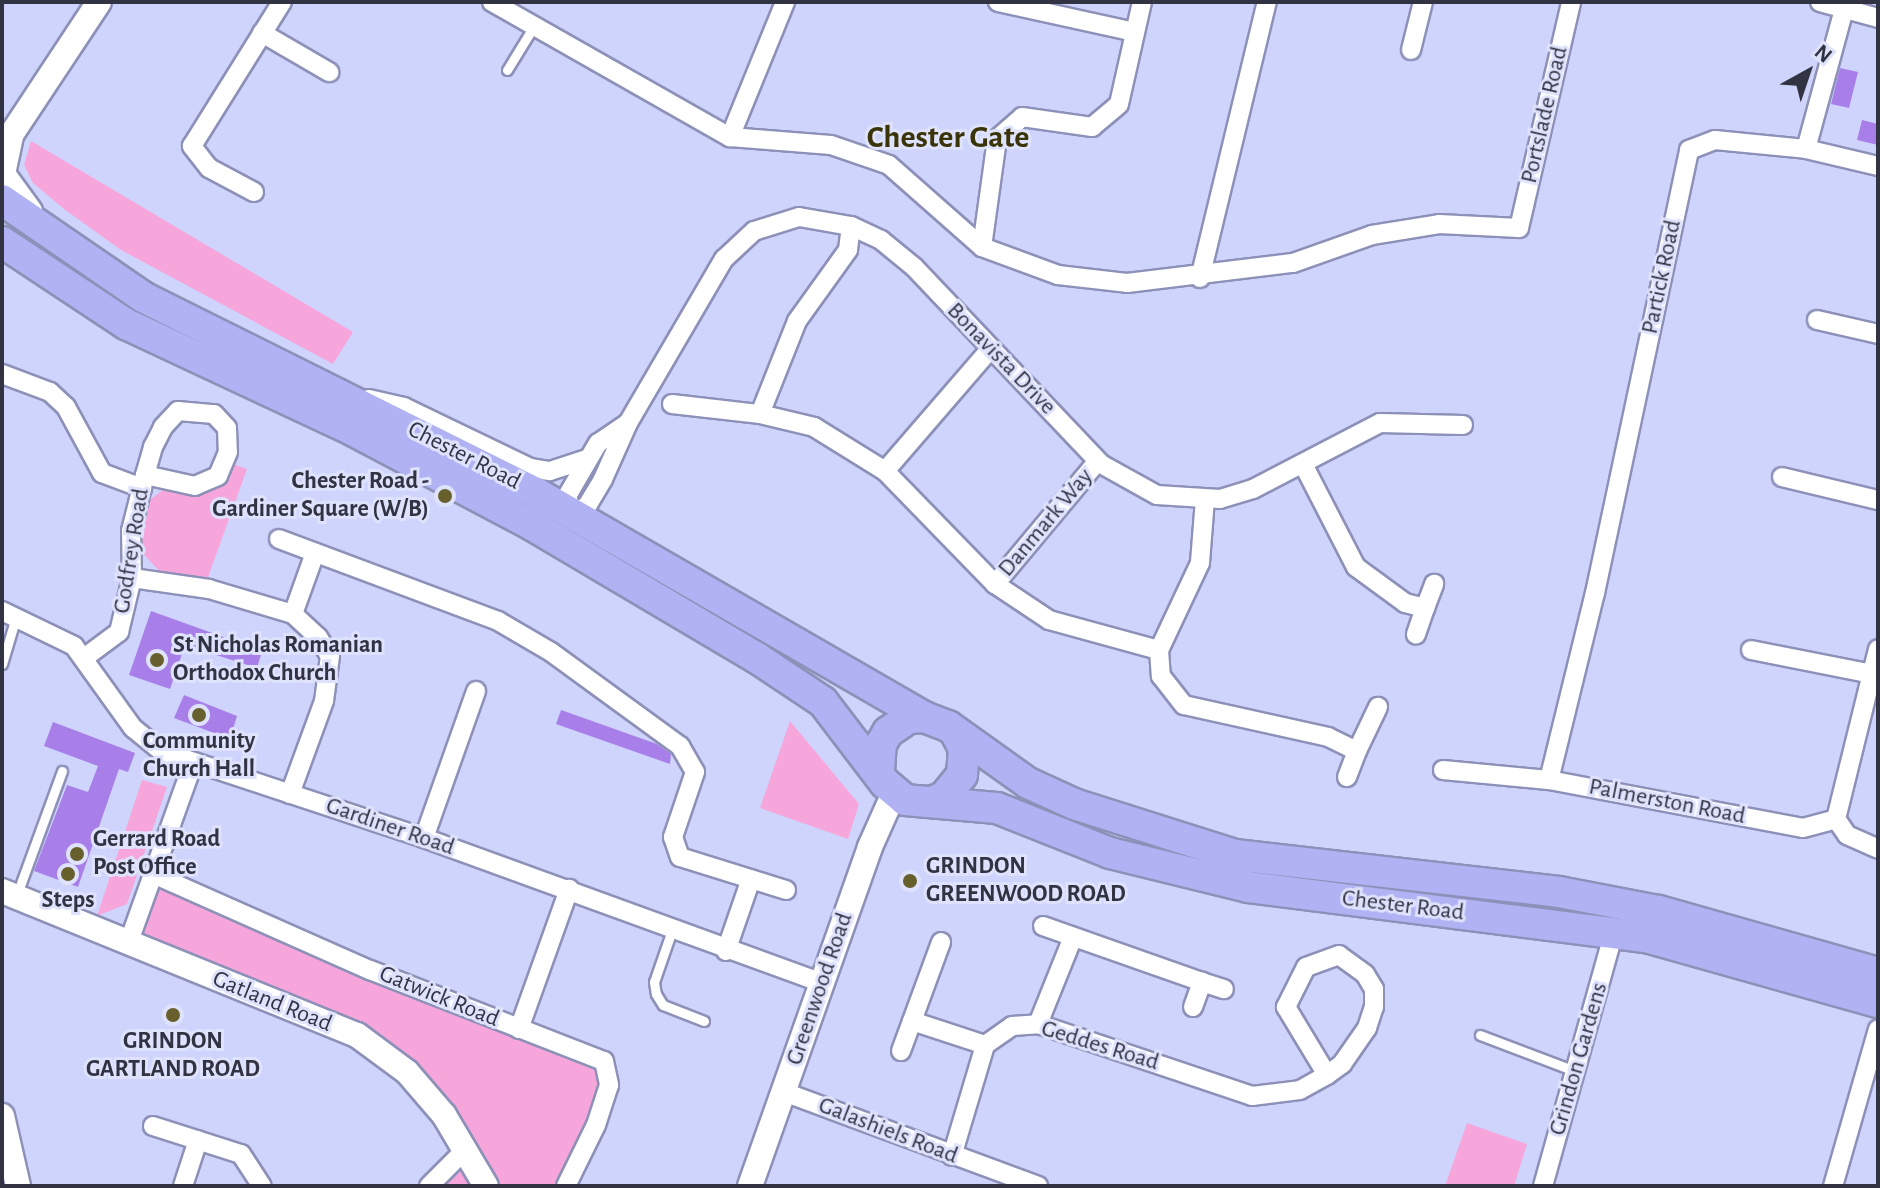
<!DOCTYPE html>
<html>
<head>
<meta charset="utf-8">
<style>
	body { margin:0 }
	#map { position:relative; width:1880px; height:1188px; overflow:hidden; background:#cfd4fd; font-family:"Alegreya Sans",sans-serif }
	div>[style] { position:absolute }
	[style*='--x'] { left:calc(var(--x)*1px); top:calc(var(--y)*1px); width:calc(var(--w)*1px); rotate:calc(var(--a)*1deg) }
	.green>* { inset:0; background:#f6a6db }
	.building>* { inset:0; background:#a87fe9 }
	.roads { filter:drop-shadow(2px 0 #8d91b8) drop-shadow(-2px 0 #8d91b8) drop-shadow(0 2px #8d91b8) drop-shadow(0 -2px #8d91b8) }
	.service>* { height:9px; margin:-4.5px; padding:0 4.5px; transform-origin:4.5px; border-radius:4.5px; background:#fff }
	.minor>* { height:18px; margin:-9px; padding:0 9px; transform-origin:9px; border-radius:9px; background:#fff }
	.tertiary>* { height:24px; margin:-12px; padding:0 12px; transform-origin:12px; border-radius:12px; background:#fff }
	.primary>* { height:30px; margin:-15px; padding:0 15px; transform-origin:15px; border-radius:15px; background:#b0b2f4 }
	.dots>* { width:22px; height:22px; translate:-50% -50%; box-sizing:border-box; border:4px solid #dfe2fc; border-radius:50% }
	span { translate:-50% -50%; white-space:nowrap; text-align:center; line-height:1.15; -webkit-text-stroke:6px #dfe2fc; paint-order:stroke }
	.street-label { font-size:24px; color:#313343 }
	.poi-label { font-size:24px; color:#313343; font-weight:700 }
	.right { translate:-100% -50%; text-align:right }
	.left { translate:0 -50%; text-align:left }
	.district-label { font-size:32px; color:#3a3408; font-weight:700 }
	.frame { position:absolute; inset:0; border:4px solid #313343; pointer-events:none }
	.north { position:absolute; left:1768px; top:32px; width:80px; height:80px; -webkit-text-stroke:6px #dfe2fc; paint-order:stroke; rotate:40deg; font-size:22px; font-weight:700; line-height:32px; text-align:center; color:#313343 }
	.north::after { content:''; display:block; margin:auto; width:28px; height:36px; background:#313343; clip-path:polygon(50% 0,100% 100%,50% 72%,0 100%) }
</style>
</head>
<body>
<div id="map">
	<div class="green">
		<div style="clip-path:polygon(31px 141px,353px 332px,333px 364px,121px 250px,64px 209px,33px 183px,24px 165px)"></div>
		<div style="clip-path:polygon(233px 464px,247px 469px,207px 580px,160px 572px,139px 549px,150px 500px,164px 489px,207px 491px,222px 485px)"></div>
		<div style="clip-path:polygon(790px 721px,859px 804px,848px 839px,760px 808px)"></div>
		<div style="clip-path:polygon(142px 780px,167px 787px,127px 904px,97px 916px)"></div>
		<div style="clip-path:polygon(153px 874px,604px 1061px,609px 1085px,566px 1186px,429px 1186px,464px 1150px,357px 1035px,128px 944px)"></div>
		<div style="clip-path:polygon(1467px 1123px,1527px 1144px,1514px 1186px,1445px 1186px)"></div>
	</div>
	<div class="building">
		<div style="clip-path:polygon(1840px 68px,1858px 72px,1849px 108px,1831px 104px)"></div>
		<div style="clip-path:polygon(1862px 120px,1878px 124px,1878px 145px,1857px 140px)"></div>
		<div style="clip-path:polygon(151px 611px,262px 651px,257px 668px,185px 645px,170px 689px,129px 675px)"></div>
		<div style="clip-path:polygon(184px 695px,237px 716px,230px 739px,174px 718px)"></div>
		<div style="clip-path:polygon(561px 710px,657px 744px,671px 754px,670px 764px,556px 724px)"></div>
		<div style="clip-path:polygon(53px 722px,135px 753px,128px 772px,119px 769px,78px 887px,34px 871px,67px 785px,88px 792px,98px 766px,44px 746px)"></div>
	</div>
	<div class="roads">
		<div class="service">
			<div style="--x:507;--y:70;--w:52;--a:-58.5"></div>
			<div style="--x:2;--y:664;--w:49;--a:-73.4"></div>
			<div style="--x:17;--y:894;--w:131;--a:-69.9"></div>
			<div style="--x:672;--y:930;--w:55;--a:109.1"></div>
			<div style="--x:654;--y:982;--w:12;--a:81"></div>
			<div style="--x:656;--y:994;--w:13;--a:58"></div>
			<div style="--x:663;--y:1005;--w:44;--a:21.3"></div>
			<div style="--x:1480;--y:1035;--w:102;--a:20.8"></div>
		</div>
		<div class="minor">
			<div style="--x:492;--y:2;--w:274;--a:29.6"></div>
			<div style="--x:730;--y:137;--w:101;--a:4.5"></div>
			<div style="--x:831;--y:145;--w:61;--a:19"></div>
			<div style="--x:889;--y:165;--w:124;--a:41.4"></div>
			<div style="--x:982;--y:247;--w:81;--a:20.2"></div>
			<div style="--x:1058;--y:275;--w:69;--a:6.6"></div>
			<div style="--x:1127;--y:283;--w:167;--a:-6.9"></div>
			<div style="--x:1293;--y:263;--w:84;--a:-19.5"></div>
			<div style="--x:1372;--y:235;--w:68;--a:-9.3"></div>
			<div style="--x:1439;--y:224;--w:80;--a:2.9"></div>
			<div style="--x:1519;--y:228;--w:232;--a:-77"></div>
			<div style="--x:998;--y:2;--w:140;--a:12.4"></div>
			<div style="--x:1820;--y:2;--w:60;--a:15.4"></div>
			<div style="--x:262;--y:33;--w:78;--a:30.2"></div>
			<div style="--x:1411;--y:50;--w:49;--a:-76"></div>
			<div style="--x:730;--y:137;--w:146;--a:-67.8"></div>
			<div style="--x:1806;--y:149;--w:145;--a:-74.8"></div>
			<div style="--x:254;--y:192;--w:51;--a:-151.9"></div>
			<div style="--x:209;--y:168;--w:28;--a:-128"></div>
			<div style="--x:192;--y:146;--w:170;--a:-58"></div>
			<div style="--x:982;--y:247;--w:109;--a:-82.1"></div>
			<div style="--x:997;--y:139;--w:33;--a:-41"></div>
			<div style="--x:1022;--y:117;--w:71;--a:8.1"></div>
			<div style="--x:1092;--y:127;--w:35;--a:-40"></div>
			<div style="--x:1119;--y:104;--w:105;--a:-77.3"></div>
			<div style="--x:1200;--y:278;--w:284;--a:-76.4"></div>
			<div style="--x:1817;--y:320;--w:63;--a:12.9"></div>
			<div style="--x:2;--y:374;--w:51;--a:20.6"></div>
			<div style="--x:50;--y:392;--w:22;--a:43"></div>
			<div style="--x:66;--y:407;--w:75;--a:61.4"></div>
			<div style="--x:102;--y:473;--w:43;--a:20.6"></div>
			<div style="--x:369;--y:399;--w:36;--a:13"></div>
			<div style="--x:404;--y:407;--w:140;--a:25.8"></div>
			<div style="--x:530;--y:468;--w:20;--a:9"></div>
			<div style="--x:550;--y:471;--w:40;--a:-18"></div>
			<div style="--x:672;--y:404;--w:89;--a:6.5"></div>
			<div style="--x:760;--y:414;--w:56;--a:13.5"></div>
			<div style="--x:814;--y:427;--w:84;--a:31.8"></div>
			<div style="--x:885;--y:471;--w:158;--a:45.8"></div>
			<div style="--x:995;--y:584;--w:65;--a:33.7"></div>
			<div style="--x:1049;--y:620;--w:114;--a:15.3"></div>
			<div style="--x:760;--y:414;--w:100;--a:-68.3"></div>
			<div style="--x:797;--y:321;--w:87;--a:-54.3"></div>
			<div style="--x:848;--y:250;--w:24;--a:-83"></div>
			<div style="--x:628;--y:423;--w:36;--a:146"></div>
			<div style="--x:598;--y:443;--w:61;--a:120.3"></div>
			<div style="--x:567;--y:496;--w:19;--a:74"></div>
			<div style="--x:572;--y:514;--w:17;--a:-28"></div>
			<div style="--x:587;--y:506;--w:31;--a:-59"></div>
			<div style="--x:603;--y:479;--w:61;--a:-65.9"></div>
			<div style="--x:628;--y:423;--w:190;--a:-59.7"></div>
			<div style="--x:724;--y:259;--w:41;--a:-43"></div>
			<div style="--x:754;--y:231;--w:47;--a:-17.3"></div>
			<div style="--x:799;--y:217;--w:53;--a:9.8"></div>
			<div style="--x:851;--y:226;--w:33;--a:25"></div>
			<div style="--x:881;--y:240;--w:43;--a:39.3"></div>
			<div style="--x:914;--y:267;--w:272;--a:46.5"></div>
			<div style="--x:1101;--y:464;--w:64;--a:29"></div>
			<div style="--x:1157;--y:495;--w:63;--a:3.6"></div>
			<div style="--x:1220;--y:499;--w:34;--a:-17"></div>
			<div style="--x:1253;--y:489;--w:143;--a:-27.5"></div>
			<div style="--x:1380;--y:423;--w:83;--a:1.4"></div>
			<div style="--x:1303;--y:464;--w:116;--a:62.8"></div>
			<div style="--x:1356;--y:567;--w:61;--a:36.3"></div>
			<div style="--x:1405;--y:603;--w:21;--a:14"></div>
			<div style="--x:1425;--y:608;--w:28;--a:109"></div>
			<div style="--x:885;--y:471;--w:162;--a:-49.2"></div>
			<div style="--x:1782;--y:477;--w:99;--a:13.5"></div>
			<div style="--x:1205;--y:499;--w:64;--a:94.5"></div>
			<div style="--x:1200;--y:563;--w:96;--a:115.2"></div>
			<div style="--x:1159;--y:650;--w:26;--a:86"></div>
			<div style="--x:1161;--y:676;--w:37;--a:52"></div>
			<div style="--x:1184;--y:705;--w:148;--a:12.5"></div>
			<div style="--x:1328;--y:737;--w:32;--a:26"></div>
			<div style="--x:1357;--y:751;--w:28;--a:111"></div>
			<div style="--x:279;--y:539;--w:234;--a:20.5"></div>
			<div style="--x:498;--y:621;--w:61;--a:30.3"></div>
			<div style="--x:551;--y:652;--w:160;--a:36.1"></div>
			<div style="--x:680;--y:746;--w:30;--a:60"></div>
			<div style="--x:695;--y:772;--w:69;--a:108.7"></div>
			<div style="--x:673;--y:837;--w:21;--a:71"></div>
			<div style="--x:680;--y:857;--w:111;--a:17.3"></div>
			<div style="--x:132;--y:578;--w:78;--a:8.1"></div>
			<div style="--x:209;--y:589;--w:88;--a:16.6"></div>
			<div style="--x:293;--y:614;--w:34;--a:43"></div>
			<div style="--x:318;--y:637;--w:22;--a:58"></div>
			<div style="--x:330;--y:656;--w:45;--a:97.6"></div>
			<div style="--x:324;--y:701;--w:99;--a:110.1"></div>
			<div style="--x:995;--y:584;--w:160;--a:-50.1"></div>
			<div style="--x:1425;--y:608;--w:26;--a:-69"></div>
			<div style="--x:2;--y:611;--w:80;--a:25.9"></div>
			<div style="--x:74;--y:646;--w:101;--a:54.3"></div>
			<div style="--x:133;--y:728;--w:36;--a:39"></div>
			<div style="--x:161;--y:751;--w:277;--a:18.3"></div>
			<div style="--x:424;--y:838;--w:424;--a:20"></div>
			<div style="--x:293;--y:614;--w:65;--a:-70.2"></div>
			<div style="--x:1751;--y:650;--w:123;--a:11.2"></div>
			<div style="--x:84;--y:658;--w:44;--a:-36.6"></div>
			<div style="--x:119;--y:632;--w:56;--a:-76.5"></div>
			<div style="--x:132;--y:578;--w:47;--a:-91.2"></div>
			<div style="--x:131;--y:531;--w:58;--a:-76"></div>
			<div style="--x:145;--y:475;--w:29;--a:-74"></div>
			<div style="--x:153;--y:447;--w:22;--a:-63"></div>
			<div style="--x:163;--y:427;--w:22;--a:-47"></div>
			<div style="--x:178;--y:411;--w:36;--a:5"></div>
			<div style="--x:214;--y:414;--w:19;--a:47"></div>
			<div style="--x:227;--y:428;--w:24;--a:88"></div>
			<div style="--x:228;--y:452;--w:26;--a:113"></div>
			<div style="--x:218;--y:476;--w:25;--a:157"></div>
			<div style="--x:195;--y:486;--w:51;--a:-167.6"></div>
			<div style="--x:1357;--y:751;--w:49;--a:-64.5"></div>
			<div style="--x:1443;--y:770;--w:106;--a:5.4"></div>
			<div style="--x:1549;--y:780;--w:258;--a:10.7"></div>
			<div style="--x:1803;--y:828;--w:34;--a:-15"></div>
			<div style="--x:1836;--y:819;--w:19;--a:55"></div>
			<div style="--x:1847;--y:835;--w:34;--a:24"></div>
			<div style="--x:1549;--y:780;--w:193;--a:-76.2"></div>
			<div style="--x:1595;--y:593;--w:453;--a:-78"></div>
			<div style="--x:1689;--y:150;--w:28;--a:-21"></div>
			<div style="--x:1715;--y:140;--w:91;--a:5.6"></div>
			<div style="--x:1806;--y:149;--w:74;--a:13.3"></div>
			<div style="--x:1836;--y:819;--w:175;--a:-76.1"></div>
			<div style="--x:424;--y:838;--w:156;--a:-70.5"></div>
			<div style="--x:153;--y:874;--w:237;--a:23.9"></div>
			<div style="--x:370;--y:970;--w:251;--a:21.3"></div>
			<div style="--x:604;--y:1061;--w:25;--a:78"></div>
			<div style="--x:609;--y:1085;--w:42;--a:108"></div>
			<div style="--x:596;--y:1125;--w:68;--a:116.2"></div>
			<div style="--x:1043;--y:926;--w:169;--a:19.4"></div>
			<div style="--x:128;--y:944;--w:192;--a:-70.2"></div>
			<div style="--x:726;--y:951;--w:76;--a:-70.9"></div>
			<div style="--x:1193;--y:1007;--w:27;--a:-70"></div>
			<div style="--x:1202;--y:982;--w:23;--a:18"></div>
			<div style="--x:912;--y:1021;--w:77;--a:18.2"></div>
			<div style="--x:1038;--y:1024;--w:94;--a:-68.1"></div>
			<div style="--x:519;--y:1029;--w:149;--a:-70.3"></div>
			<div style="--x:901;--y:1051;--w:116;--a:-69.8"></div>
			<div style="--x:784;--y:1092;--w:271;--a:20.3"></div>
			<div style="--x:153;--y:1126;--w:92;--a:17.7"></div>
			<div style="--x:241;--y:1154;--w:38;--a:57"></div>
			<div style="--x:952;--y:1156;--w:116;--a:-73.4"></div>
			<div style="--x:985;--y:1045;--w:33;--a:-35"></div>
			<div style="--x:1012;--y:1026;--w:26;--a:-4"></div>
			<div style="--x:1038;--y:1024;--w:226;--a:18.6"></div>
			<div style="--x:1252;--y:1096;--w:48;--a:-7.1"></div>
			<div style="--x:1300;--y:1090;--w:31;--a:-29"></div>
			<div style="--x:1327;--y:1075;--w:19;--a:-36"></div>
			<div style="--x:1342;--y:1064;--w:44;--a:-55.2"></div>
			<div style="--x:1367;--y:1028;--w:22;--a:-72"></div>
			<div style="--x:1374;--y:1007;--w:18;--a:-90"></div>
			<div style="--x:1374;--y:989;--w:17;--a:-121"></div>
			<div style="--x:1365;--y:974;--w:32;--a:-144"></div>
			<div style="--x:1339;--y:955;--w:35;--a:160"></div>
			<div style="--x:1306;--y:967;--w:45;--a:116.6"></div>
			<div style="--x:1286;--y:1007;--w:79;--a:58.9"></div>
			<div style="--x:183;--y:1186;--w:48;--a:-71.9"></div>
			<div style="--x:429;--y:1186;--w:49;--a:-45"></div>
			<div style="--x:1543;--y:1186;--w:264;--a:-74.4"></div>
			<div style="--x:1833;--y:1186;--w:163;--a:-74"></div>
		</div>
		<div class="tertiary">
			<div style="--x:30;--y:211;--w:46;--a:-126.1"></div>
			<div style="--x:3;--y:174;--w:40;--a:-78"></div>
			<div style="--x:11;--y:135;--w:159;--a:-56.5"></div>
			<div style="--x:2;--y:891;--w:383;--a:22.1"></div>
			<div style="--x:357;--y:1035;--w:62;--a:36.5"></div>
			<div style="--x:407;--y:1072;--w:57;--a:49.3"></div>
			<div style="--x:444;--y:1115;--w:82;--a:59.4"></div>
			<div style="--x:2;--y:1116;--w:72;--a:77.1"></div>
			<div style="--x:750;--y:1186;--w:360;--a:-70.5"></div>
			<div style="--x:870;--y:847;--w:59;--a:-66"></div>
		</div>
		<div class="primary">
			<div style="--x:2;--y:200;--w:171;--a:34.5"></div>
			<div style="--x:143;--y:297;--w:439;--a:26.5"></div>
			<div style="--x:536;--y:493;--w:448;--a:30"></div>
			<div style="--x:2;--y:242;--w:149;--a:33.5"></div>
			<div style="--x:126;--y:324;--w:252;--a:25.1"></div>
			<div style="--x:354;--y:431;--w:201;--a:27.8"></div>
			<div style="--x:532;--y:525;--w:261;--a:30.6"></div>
			<div style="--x:757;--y:658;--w:79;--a:33.7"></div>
			<div style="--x:823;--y:702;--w:102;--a:52.6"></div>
			<div style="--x:885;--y:783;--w:26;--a:40"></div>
			<div style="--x:905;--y:800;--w:92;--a:5"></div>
			<div style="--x:997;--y:808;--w:122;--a:21.7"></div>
			<div style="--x:1110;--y:853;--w:142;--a:13.8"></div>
			<div style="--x:1248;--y:887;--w:405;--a:7.2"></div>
			<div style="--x:1650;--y:938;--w:237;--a:15.7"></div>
			<div style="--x:879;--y:771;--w:27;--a:-86"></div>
			<div style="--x:881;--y:744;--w:14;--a:-60"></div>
			<div style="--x:888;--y:732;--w:25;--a:-34"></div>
			<div style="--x:909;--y:718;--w:15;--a:-4"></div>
			<div style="--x:924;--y:717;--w:26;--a:21"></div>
			<div style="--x:948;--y:726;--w:98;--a:35.5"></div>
			<div style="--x:1028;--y:783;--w:51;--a:24.5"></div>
			<div style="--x:1074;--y:804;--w:169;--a:17.6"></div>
			<div style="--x:1235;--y:855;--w:326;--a:6.5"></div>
			<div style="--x:1559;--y:892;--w:102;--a:10.8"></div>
			<div style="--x:1659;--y:911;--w:228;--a:15.8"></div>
			<div style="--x:931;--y:802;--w:14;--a:-21"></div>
			<div style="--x:944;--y:797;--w:28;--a:-51"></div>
			<div style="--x:962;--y:775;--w:26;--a:-86"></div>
			<div style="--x:964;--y:749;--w:16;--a:-117"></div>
		</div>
	</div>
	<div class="dots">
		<div style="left:445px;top:496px;background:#68602c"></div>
		<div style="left:157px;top:660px;background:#68602c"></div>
		<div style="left:199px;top:715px;background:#68602c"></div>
		<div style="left:77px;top:854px;background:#68602c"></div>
		<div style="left:68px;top:874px;background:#68602c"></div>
		<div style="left:910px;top:881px;background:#68602c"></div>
		<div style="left:173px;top:1015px;background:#68602c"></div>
	</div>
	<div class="street-label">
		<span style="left:1545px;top:115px;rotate:-77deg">Portslade Road</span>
		<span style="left:1662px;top:277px;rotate:-78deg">Partick Road</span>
		<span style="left:1001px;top:359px;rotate:46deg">Bonavista Drive</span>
		<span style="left:464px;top:456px;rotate:27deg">Chester Road</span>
		<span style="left:1046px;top:523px;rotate:-50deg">Danmark Way</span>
		<span style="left:132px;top:551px;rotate:-81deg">Godfrey Road</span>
		<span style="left:1667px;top:802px;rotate:11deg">Palmerston Road</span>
		<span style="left:390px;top:827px;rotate:19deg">Gardiner Road</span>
		<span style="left:1403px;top:906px;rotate:7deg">Chester Road</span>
		<span style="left:820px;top:989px;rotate:-71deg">Greenwood Road</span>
		<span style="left:439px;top:997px;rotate:22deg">Gatwick Road</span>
		<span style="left:272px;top:1002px;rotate:22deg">Gatland Road</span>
		<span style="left:1100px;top:1046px;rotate:17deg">Geddes Road</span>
		<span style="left:1579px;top:1059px;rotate:-74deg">Grindon Gardens</span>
		<span style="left:888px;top:1131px;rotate:21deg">Galashiels Road</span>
	</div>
	<div class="poi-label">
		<span class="right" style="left:429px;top:496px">Chester Road -<br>Gardiner Square (W/B)</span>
		<span class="left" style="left:173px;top:660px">St Nicholas Romanian<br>Orthodox Church</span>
		<span style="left:199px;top:756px">Community<br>Church Hall</span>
		<span class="left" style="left:93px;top:854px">Gerrard Road<br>Post Office</span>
		<span class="left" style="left:926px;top:881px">GRINDON<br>GREENWOOD ROAD</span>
		<span style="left:68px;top:901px">Steps</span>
		<span style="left:173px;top:1056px">GRINDON<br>GARTLAND ROAD</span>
	</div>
	<div class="district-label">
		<span style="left:948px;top:137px">Chester Gate</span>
	</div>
	<div class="frame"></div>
	<div class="north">N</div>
</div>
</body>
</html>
